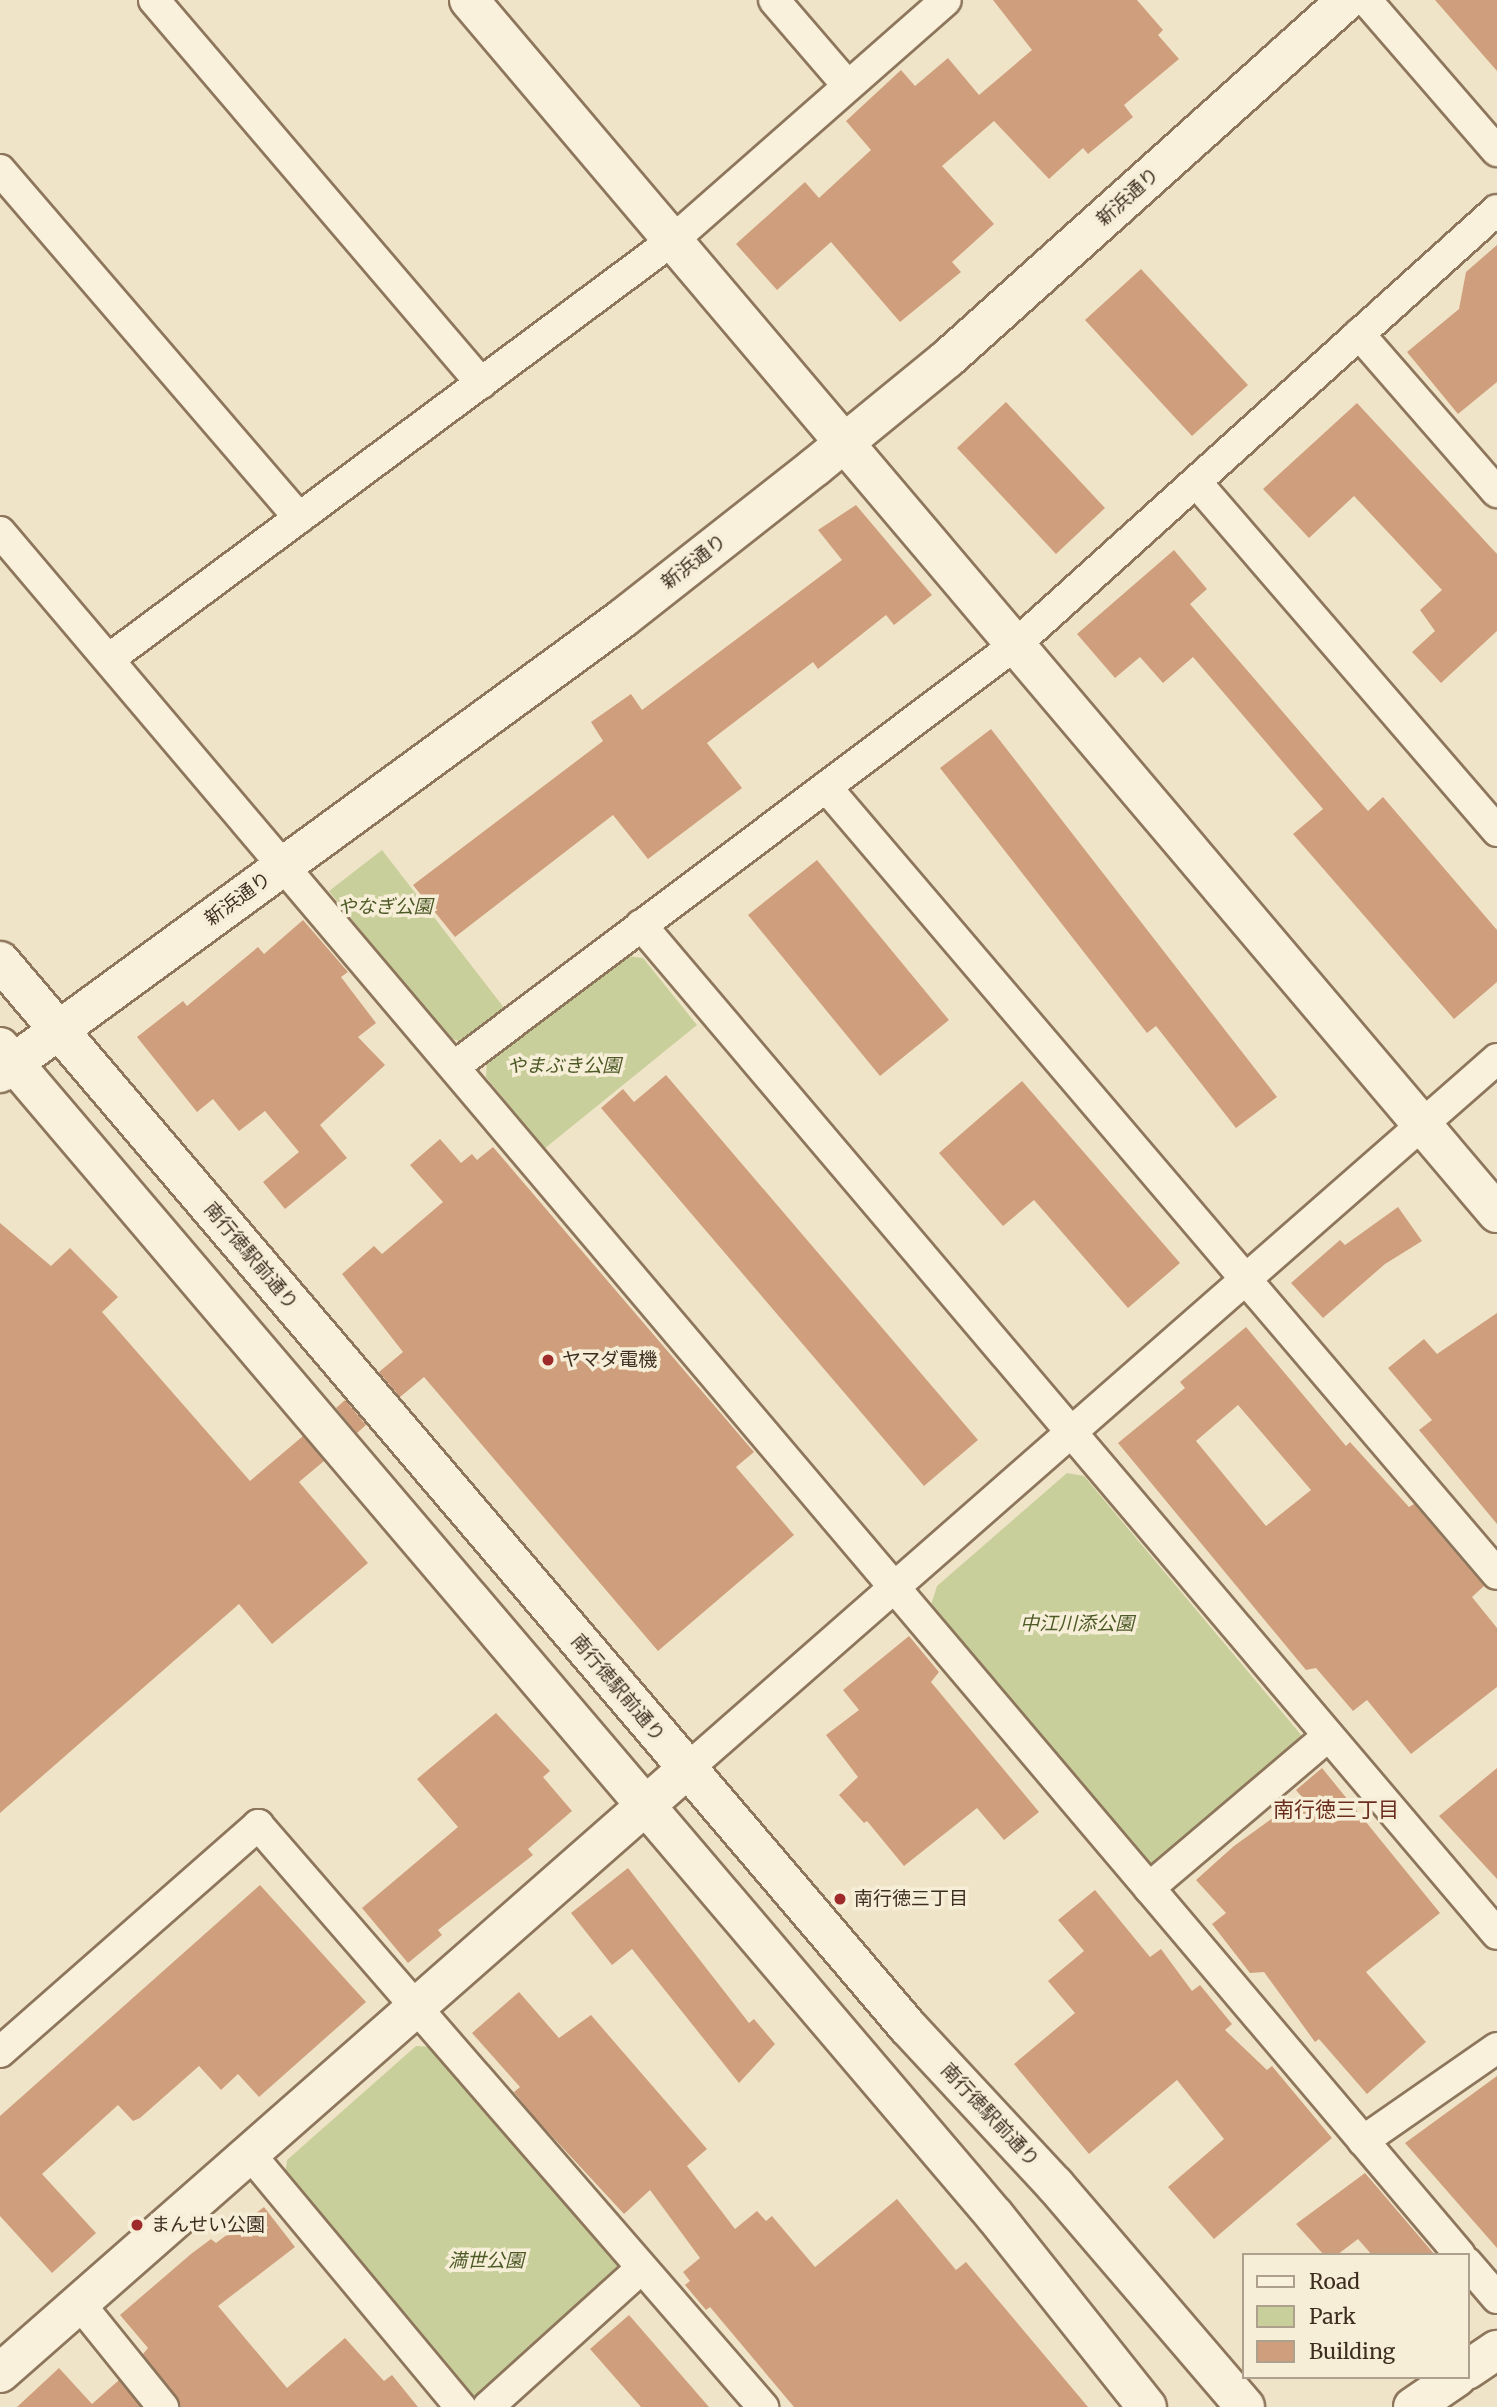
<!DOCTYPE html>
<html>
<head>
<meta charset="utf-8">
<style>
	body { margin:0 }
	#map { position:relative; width:1497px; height:2407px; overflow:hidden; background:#f0e4c8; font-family:Merriweather,"Noto Sans JP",serif }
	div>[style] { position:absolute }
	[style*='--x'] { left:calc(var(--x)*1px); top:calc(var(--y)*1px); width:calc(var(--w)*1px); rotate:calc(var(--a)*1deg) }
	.green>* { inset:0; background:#c9cf9b }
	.building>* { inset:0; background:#cf9f7d }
	.roads { filter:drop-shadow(2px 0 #8d765c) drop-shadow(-2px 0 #8d765c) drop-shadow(0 2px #8d765c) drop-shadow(0 -2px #8d765c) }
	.street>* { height:30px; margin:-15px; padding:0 15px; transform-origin:15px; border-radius:15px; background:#faf1dc }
	.secondary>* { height:38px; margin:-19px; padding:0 19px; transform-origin:19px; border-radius:19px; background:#faf1dc }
	.dots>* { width:19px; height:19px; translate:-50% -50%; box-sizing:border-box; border:4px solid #f7eed8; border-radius:50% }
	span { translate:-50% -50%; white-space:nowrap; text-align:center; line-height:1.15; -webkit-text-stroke:7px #f7eed8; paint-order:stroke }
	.street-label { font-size:19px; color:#3d2e20 }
	.park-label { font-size:19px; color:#4d5a26; font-style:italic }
	.poi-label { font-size:19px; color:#3d2e20 }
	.left { translate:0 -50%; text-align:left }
	.neighbourhood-label { font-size:21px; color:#6b2e1e }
	.legend { position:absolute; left:1242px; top:2253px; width:228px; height:126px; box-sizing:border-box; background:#f7eed8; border:2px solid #ada18e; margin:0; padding:9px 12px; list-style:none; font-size:21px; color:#3d2e20 }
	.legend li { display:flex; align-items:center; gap:14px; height:35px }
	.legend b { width:35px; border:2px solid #ada18e }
</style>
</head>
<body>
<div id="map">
	<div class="green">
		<div style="clip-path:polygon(382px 850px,505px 1009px,462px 1042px,446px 1037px,329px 891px)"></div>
		<div style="clip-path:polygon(627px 956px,643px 958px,697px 1025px,544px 1149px,486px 1077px,487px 1060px)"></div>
		<div style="clip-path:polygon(1067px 1473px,1084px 1476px,1302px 1736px,1300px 1750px,1164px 1865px,1147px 1862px,931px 1605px,937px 1586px)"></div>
		<div style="clip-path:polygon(416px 2046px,433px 2047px,621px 2262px,620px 2276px,482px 2400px,467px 2397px,285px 2175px,287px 2160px)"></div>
	</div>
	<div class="building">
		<div style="clip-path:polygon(993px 0,1137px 0,1163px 30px,1158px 35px,1179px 59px,1124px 105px,1133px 117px,1088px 154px,1083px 148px,1049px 179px,994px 121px,942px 166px,994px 224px,952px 262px,961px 272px,900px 322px,831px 242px,777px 290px,736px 244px,805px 182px,819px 198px,871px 150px,846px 121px,901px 70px,915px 86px,948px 58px,979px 95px,1032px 50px)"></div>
		<div style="clip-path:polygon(1435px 0,1497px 0,1497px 71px)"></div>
		<div style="clip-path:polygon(1497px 245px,1497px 382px,1458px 414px,1407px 352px,1459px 309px,1466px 272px)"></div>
		<div style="clip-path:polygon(1141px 269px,1248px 385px,1192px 436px,1085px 320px)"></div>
		<div style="clip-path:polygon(1006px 402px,1105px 508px,1056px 554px,957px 448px)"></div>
		<div style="clip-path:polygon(1357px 403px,1497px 554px,1497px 631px,1441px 683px,1412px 652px,1435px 631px,1420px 610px,1442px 590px,1354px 496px,1309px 538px,1263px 489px)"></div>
		<div style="clip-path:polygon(856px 505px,932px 595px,894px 625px,886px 615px,818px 669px,813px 662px,707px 743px,742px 788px,648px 859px,613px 815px,455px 937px,413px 885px,603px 741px,591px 722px,631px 694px,642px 710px,842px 560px,818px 530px)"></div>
		<div style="clip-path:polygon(1174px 550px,1207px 589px,1190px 604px,1368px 811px,1383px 797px,1497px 930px,1497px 982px,1454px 1019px,1293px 834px,1323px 809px,1193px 657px,1163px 683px,1140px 657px,1115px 678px,1077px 634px)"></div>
		<div style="clip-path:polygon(991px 729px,1277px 1097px,1236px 1128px,1156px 1026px,1147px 1033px,940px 768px)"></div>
		<div style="clip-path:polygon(817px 860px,949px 1020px,880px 1076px,748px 915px)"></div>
		<div style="clip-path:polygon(303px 920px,348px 972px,341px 977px,376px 1023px,358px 1037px,385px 1065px,320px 1125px,347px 1158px,285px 1209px,263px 1182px,299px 1152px,265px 1111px,239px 1131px,213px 1099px,197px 1112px,137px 1037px,183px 1001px,187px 1006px,258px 947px,264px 954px)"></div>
		<div style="clip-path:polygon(666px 1075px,978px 1440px,924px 1486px,601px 1108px,623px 1089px,634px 1102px)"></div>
		<div style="clip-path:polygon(1022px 1081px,1180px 1263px,1128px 1308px,1034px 1200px,1003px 1226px,939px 1153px)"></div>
		<div style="clip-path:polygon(440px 1139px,461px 1163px,472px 1154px,477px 1160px,493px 1147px,754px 1452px,736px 1467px,794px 1535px,658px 1651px,424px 1377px,400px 1397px,379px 1372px,403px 1352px,342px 1274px,374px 1246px,382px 1254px,443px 1202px,410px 1165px)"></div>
		<div style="clip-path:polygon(1398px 1207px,1422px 1241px,1385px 1264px,1323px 1318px,1291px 1283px,1340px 1240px,1345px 1245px)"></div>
		<div style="clip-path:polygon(0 1223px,51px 1266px,70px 1248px,118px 1297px,102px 1312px,250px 1481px,303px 1436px,324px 1461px,299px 1482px,368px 1563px,272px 1644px,239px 1604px,0 1813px)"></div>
		<div style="clip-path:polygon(1497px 1313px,1497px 1524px,1419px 1430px,1432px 1420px,1388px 1368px,1424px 1339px,1437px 1354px)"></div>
		<div style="clip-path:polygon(evenodd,1246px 1327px,1346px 1446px,1350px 1442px,1409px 1507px,1414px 1504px,1484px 1586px,1472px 1597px,1497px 1628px,1497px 1687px,1411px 1754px,1367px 1700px,1353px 1711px,1316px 1668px,1306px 1670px,1118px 1443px,1185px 1388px,1180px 1382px,1246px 1327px,1238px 1405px,1311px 1490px,1266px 1526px,1196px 1441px,1238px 1405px)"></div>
		<div style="clip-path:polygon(345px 1400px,366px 1425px,357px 1433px,336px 1408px)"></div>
		<div style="clip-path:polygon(909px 1636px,939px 1672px,931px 1682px,1039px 1812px,1004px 1840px,977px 1808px,904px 1866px,867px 1821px,864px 1823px,839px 1795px,858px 1777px,826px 1735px,859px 1710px,843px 1690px)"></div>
		<div style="clip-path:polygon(496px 1713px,550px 1771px,543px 1777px,572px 1811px,528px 1849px,533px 1855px,438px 1930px,442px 1935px,408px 1963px,362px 1908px,458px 1827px,417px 1779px)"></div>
		<div style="clip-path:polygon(1322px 1768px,1440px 1913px,1366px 1972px,1426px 2042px,1367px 2094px,1319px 2039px,1315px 2042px,1264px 1972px,1250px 1973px,1212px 1924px,1226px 1913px,1196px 1880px,1234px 1846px,1302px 1797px,1296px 1790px)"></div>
		<div style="clip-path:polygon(1497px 1768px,1497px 1879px,1439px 1816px)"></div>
		<div style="clip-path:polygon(628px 1868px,749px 2023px,754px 2019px,775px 2044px,739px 2083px,632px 1949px,612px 1965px,571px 1913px)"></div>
		<div style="clip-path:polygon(260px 1885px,366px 2002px,259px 2097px,238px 2074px,221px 2090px,199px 2066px,140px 2118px,133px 2121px,118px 2105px,42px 2174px,96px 2233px,52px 2273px,0 2216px,0 2116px)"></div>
		<div style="clip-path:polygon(1095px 1890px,1150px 1957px,1161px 1949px,1192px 1991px,1200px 1985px,1232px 2024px,1225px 2030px,1267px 2070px,1272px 2066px,1332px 2138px,1214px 2239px,1168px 2187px,1224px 2139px,1177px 2080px,1089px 2154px,1014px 2064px,1075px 2013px,1048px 1981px,1084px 1951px,1058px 1920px)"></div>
		<div style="clip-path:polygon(519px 1992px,559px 2038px,591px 2015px,707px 2149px,687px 2166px,735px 2229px,757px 2211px,766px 2221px,772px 2216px,815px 2267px,897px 2199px,956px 2270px,966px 2262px,1088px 2407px,794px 2407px,710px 2307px,706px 2310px,685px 2285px,690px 2281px,683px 2272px,700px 2258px,650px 2190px,624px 2214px,536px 2119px,514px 2092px,520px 2087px,472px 2033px)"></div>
		<div style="clip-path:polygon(1497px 2076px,1497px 2248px,1405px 2143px)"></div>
		<div style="clip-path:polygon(1365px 2173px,1435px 2255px,1372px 2255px,1358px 2239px,1337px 2255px,1324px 2255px,1296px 2224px)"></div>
		<div style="clip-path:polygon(264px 2207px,295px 2247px,218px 2306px,287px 2388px,345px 2338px,384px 2381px,392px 2375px,418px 2407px,180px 2407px,143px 2354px,148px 2348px,120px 2315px,191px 2254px,211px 2239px,216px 2243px)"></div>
		<div style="clip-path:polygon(629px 2315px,709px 2407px,641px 2407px,590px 2349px)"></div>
		<div style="clip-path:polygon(59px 2368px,92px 2404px,119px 2380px,141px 2407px,17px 2407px)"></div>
	</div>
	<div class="roads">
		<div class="street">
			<div style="--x:154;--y:0;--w:504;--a:49.51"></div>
			<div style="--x:774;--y:0;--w:113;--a:49.3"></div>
			<div style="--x:1366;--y:0;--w:200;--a:49.1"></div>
			<div style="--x:0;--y:170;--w:459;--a:49.3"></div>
			<div style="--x:1359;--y:334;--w:210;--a:48.9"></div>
			<div style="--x:1196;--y:482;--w:461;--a:49.2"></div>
			<div style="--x:0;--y:532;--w:2258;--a:49.72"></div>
			<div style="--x:109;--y:659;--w:703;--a:-36.61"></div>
			<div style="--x:673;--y:240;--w:363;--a:-41.3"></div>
			<div style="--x:826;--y:787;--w:1034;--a:49.55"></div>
			<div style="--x:641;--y:925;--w:1323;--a:49.69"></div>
			<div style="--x:455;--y:1066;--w:701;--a:-36.94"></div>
			<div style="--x:1015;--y:645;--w:649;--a:-42.07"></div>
			<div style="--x:687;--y:1769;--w:1077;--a:-41.24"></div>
			<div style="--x:1149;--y:1888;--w:235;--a:-40.3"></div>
			<div style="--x:0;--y:2052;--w:344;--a:-41.3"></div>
			<div style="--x:258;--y:1825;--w:771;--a:49.05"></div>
			<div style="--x:1363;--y:2141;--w:163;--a:-34.8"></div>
			<div style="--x:249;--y:2153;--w:331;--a:50.2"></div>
			<div style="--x:1467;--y:2263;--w:46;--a:49.4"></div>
			<div style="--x:79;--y:2303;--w:134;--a:51.1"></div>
			<div style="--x:488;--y:2407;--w:207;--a:-42.1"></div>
		</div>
		<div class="secondary">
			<div style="--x:469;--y:0;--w:1590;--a:49.72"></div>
			<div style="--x:0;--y:961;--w:1400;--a:49.58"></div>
			<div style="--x:908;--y:2027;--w:216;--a:47.1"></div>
			<div style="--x:1055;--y:2185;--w:292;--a:49.4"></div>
			<div style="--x:0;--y:1047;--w:1535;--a:49.6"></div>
			<div style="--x:995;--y:2216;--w:244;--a:51.5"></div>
			<div style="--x:0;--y:1073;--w:771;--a:-36.14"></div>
			<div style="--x:623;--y:618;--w:244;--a:-38.2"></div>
			<div style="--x:815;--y:467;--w:171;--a:-39.3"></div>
			<div style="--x:947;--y:359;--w:537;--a:-41.91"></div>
			<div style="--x:1467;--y:2370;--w:36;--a:-34"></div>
			<div style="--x:0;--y:2373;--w:915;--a:-41.32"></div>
			<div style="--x:1413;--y:2407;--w:53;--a:-34.3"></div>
		</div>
	</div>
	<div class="dots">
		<div style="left:548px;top:1360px;background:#9e2a2b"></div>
		<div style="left:840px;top:1899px;background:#9e2a2b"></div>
		<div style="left:137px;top:2225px;background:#9e2a2b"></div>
	</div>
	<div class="street-label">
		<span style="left:1128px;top:197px;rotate:-42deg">新浜通り</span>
		<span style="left:694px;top:562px;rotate:-38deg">新浜通り</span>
		<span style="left:238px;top:899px;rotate:-36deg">新浜通り</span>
		<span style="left:251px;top:1256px;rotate:50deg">南行徳駅前通り</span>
		<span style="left:618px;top:1688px;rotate:50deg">南行徳駅前通り</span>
		<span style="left:990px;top:2115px;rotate:47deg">南行徳駅前通り</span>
	</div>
	<div class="park-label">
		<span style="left:385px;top:907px">やなぎ公園</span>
		<span style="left:564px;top:1066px">やまぶき公園</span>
		<span style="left:1077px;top:1624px">中江川添公園</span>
		<span style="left:486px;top:2261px">満世公園</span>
	</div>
	<div class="poi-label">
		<span class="left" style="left:562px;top:1360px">ヤマダ電機</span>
		<span class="left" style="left:854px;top:1899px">南行徳三丁目</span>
		<span class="left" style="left:151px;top:2225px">まんせい公園</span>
	</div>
	<div class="neighbourhood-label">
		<span style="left:1336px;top:1810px">南行徳三丁目</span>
	</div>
	<ul class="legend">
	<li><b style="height:9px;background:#faf1dc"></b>Road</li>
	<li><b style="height:19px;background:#c9cf9b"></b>Park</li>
	<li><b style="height:19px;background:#cf9f7d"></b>Building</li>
	</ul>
</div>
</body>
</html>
